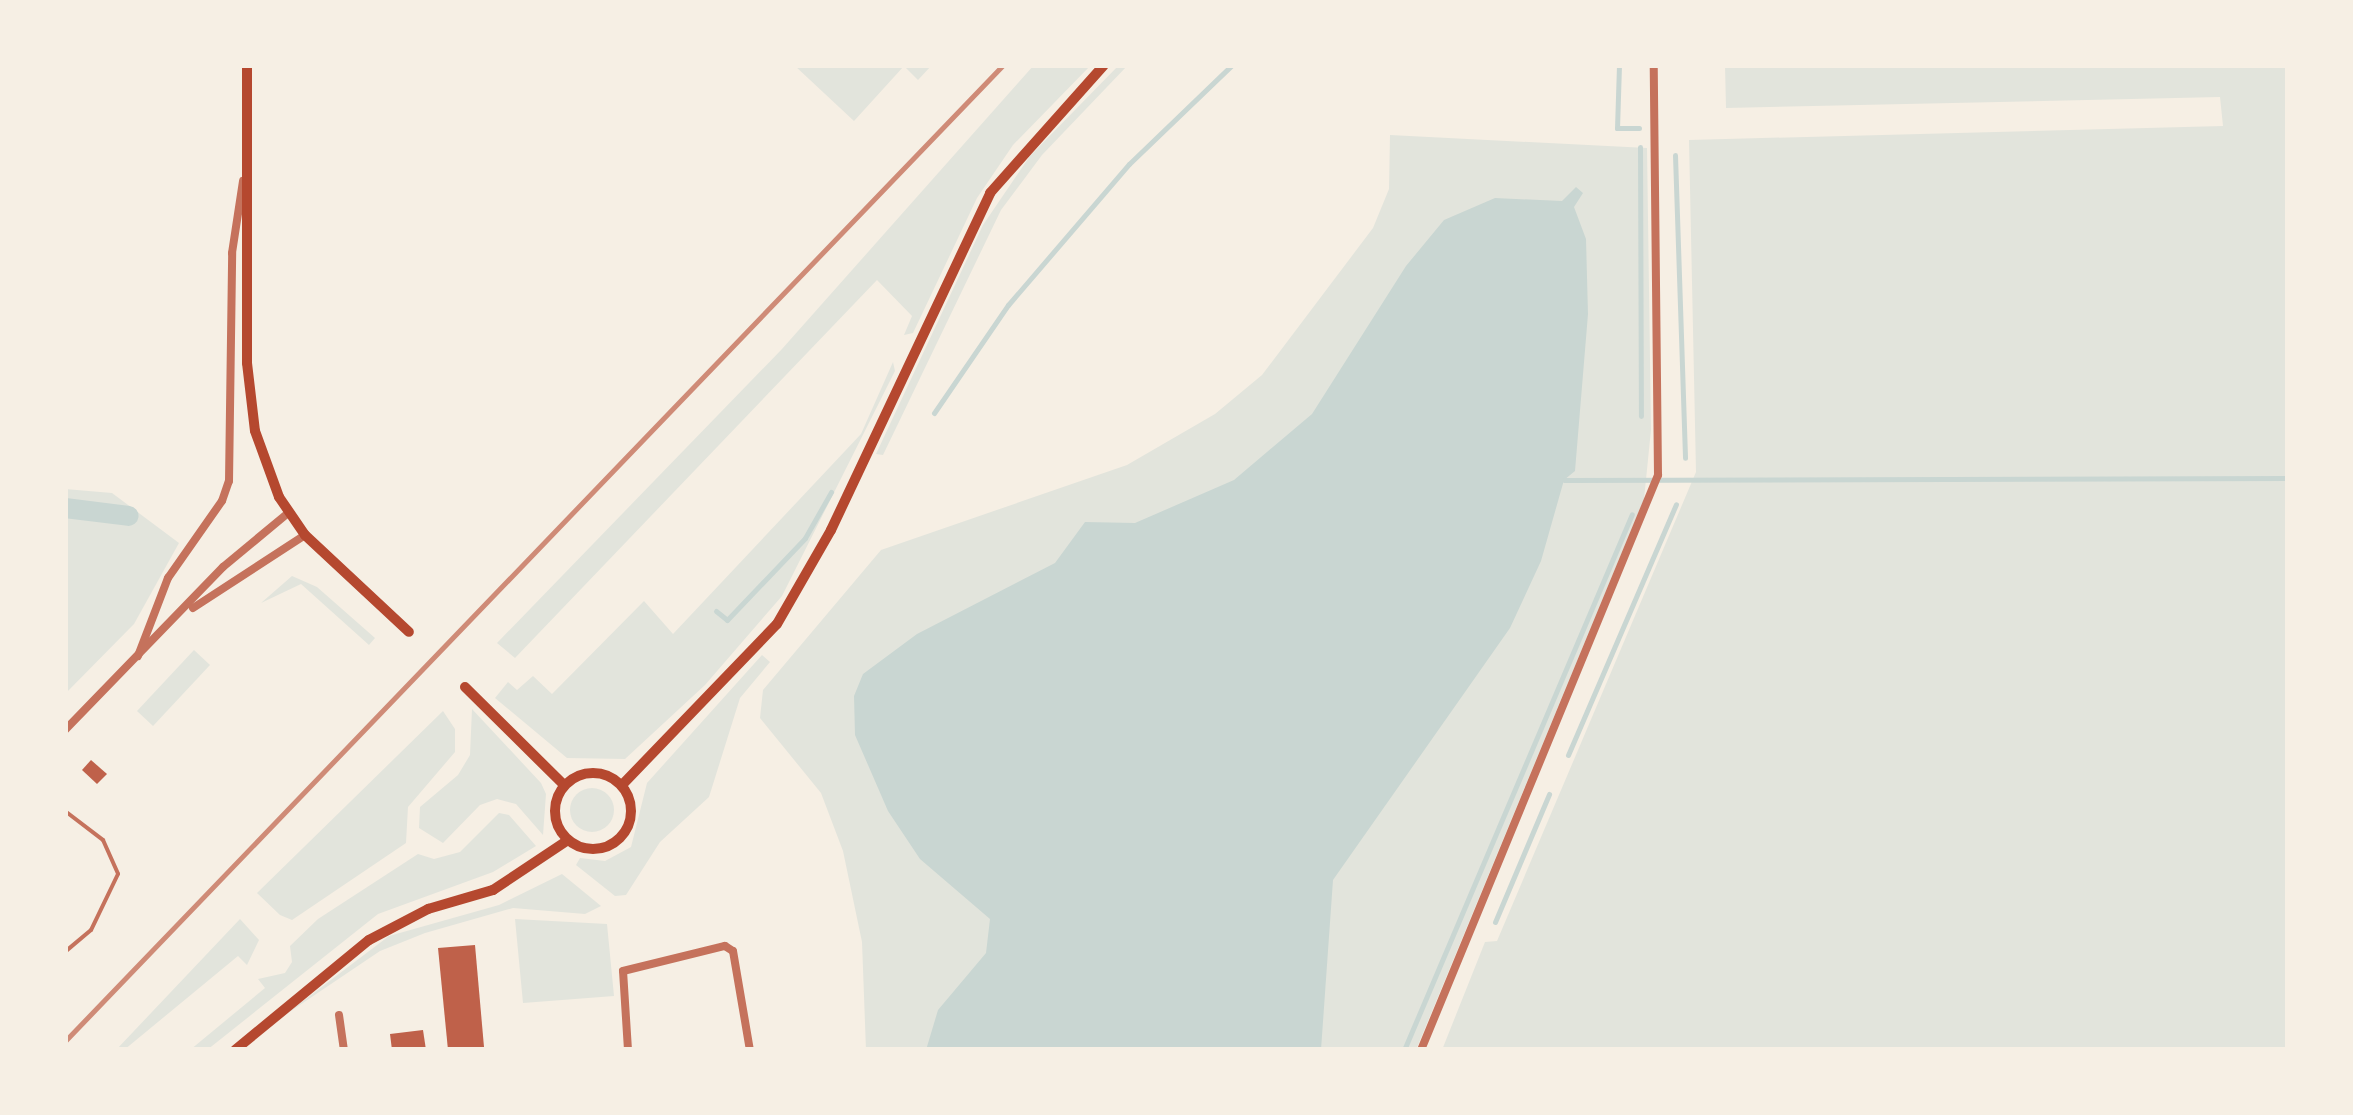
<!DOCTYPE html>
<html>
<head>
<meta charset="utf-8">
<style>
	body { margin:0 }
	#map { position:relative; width:2353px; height:1115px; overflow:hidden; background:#f6efe4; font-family:"Work Sans",sans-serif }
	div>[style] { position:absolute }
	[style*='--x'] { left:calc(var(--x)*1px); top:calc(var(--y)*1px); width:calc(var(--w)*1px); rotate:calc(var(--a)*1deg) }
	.green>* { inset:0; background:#e2e4dc }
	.round { border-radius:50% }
	.water>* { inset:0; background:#c9d6d2 }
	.stream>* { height:5px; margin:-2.5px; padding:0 2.5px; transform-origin:2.5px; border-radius:2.5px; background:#c9d6d2 }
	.canal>* { height:20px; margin:-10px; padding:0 10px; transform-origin:10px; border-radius:10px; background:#c9d6d2 }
	.building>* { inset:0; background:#bf614a }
	.service>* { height:4px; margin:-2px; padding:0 2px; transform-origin:2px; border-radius:2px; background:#c5725c }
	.minor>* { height:8px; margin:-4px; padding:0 4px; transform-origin:4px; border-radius:4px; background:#c5725c }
	.secondary>* { height:10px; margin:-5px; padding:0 5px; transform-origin:5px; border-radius:5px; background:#b5482f }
	.secondary>.ring { margin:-5px; padding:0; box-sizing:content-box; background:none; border:10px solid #b5482f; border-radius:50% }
	.rail>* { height:5px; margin:-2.5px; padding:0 2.5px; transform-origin:2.5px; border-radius:2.5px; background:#cf8b77 }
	span { translate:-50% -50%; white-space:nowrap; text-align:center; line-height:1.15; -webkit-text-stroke:10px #f6efe4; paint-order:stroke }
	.frame { position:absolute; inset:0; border:68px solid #f6efe4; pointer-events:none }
</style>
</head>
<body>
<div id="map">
	<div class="green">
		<div style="clip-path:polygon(794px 65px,932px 65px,918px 80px,904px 66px,854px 121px)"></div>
		<div style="clip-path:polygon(1034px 65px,1091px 65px,1013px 145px,977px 198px,913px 333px,904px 335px,912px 316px,877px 280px,515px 658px,497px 643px,782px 349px)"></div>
		<div style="clip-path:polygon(1119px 65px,1128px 65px,1042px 155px,1001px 210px,883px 455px,876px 454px,983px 225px,1030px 156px)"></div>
		<div style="clip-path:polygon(1725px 65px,2288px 65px,2288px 1050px,1442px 1050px,1485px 942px,1497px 941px,1696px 472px,1689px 140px,2223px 126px,2220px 97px,1726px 108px)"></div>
		<div style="clip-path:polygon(1390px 135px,1647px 148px,1651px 430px,1644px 499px,1416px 1050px,866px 1050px,862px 942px,843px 851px,821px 793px,760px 718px,763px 690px,881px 550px,1127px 465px,1215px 414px,1262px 375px,1373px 228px,1389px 189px)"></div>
		<div style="clip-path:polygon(893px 362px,895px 371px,782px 596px,705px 685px,625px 759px,567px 758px,495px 698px,508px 682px,517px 690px,533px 676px,552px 694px,644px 601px,673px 634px,861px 434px)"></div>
		<div style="clip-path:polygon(65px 489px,112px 493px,179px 543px,134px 624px,65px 694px)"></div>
		<div style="clip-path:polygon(292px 576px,317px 587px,375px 638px,369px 645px,301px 584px,261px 603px)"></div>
		<div style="clip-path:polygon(194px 650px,210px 665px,153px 726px,137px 711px)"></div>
		<div style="clip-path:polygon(762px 655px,770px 662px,740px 698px,709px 797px,660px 842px,626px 895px,615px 896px,576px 865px,580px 858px,605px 861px,631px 847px,647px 783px)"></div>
		<div style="clip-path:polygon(472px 709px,541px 783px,546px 794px,543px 835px,516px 804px,497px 799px,480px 805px,443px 843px,419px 828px,420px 807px,458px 775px,470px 755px)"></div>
		<div style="clip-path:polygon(443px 711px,455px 729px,455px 752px,408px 807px,406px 843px,292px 920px,280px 915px,257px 893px)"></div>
		<div class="round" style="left:570px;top:788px;width:44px;height:44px"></div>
		<div style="clip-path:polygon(499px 813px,509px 815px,536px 846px,493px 872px,378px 914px,207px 1050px,190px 1050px,265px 988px,258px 979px,285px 973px,292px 962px,290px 946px,318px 919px,418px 854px,434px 859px,460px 852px)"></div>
		<div style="clip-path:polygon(562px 874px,601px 906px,585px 914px,513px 908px,425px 933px,380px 951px,282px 1017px,389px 936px,499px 905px)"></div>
		<div style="clip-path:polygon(240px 919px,259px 940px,247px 965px,238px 956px,124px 1050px,116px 1050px)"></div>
		<div style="clip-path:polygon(515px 919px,607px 924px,614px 996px,523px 1003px)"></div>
	</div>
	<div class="water">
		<div style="clip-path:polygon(1576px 187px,1583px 193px,1574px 207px,1586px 239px,1588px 314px,1575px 471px,1564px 480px,1541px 561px,1510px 628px,1333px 880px,1321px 1050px,926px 1050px,938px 1010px,986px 953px,990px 919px,920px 859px,888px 811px,855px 735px,854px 696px,863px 674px,917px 634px,1055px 563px,1085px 522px,1135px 523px,1234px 480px,1312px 414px,1406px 266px,1444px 220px,1495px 198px,1562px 201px)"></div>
	</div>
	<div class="stream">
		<div style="--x:1619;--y:65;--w:63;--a:91.8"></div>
		<div style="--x:1617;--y:128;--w:22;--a:0"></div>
		<div style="--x:1640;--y:147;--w:269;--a:89.8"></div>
		<div style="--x:1675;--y:155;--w:303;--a:88.1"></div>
		<div style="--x:934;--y:413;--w:131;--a:-55.6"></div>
		<div style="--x:1008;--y:305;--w:186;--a:-49.4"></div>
		<div style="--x:1129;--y:164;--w:143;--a:-43.9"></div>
		<div style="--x:1564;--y:480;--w:724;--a:-0.16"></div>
		<div style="--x:716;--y:611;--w:14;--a:39"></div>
		<div style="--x:727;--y:620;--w:113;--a:-46.4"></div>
		<div style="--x:805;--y:538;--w:53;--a:-60.5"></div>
		<div style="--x:1568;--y:755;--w:273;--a:-66.7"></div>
		<div style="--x:1495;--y:922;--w:139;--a:-67.1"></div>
		<div style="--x:1404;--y:1050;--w:582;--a:-66.96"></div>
	</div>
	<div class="canal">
		<div style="--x:65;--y:508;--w:64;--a:7.1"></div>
	</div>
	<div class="building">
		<div style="clip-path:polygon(91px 760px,107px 774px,97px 784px,82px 770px)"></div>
		<div style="clip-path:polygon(475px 945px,484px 1047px,448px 1050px,438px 948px)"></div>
		<div style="clip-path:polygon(423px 1030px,426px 1050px,392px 1050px,390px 1034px)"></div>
	</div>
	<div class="service">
		<div style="--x:65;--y:811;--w:48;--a:37.3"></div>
		<div style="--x:103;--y:840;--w:37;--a:66"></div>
		<div style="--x:118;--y:874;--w:62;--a:115.7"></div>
		<div style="--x:91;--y:930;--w:34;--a:140"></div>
	</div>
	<div class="minor">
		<div style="--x:193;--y:608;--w:134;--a:-33.1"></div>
		<div style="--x:138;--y:656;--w:84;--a:-69"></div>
		<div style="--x:168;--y:578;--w:94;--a:-55"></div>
		<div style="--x:222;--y:501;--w:21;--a:-71"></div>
		<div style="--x:229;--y:481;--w:228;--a:-89.2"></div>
		<div style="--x:232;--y:253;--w:73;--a:-81.3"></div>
		<div style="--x:65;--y:730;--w:227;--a:-45.9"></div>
		<div style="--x:223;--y:567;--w:85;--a:-39.7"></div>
		<div style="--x:339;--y:1015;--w:35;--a:82"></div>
		<div style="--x:628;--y:1050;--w:79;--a:-93.6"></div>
		<div style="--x:623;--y:971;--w:105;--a:-13.8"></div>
		<div style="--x:725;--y:946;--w:9;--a:32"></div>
		<div style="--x:733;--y:951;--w:100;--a:80.3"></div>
		<div style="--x:1421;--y:1050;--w:622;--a:-67.6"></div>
		<div style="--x:1658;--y:475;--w:410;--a:-90.6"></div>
	</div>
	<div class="secondary">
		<div style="--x:247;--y:65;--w:298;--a:90"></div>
		<div style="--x:247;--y:363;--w:68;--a:83.3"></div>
		<div style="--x:255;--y:431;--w:70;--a:70"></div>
		<div style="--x:279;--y:497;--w:46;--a:55.6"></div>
		<div style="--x:305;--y:535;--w:142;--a:43"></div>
		<div style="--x:465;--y:687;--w:139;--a:44.7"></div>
		<div class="ring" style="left:555px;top:773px;width:66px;height:66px"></div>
		<div style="--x:622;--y:785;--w:223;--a:-46.1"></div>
		<div style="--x:777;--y:624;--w:108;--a:-60.1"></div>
		<div style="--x:831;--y:530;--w:373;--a:-64.7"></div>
		<div style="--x:990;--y:193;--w:171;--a:-48.3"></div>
		<div style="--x:235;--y:1050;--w:173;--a:-39.4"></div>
		<div style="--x:369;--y:940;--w:67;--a:-27.7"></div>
		<div style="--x:428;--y:909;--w:68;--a:-16.3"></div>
		<div style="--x:493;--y:890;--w:90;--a:-33.7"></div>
	</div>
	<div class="rail">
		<div style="--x:65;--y:1041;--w:1354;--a:-46.14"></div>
	</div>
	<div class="frame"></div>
</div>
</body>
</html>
